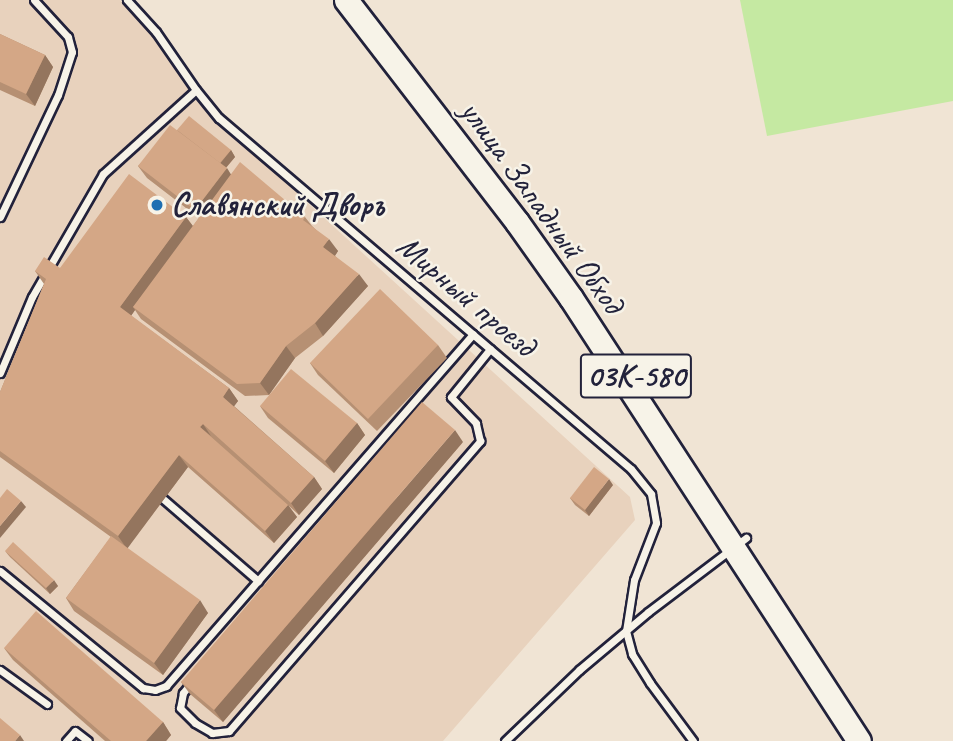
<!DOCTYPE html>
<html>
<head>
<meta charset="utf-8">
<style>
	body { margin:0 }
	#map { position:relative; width:953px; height:741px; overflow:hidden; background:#f0e4d4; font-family:Caveat,sans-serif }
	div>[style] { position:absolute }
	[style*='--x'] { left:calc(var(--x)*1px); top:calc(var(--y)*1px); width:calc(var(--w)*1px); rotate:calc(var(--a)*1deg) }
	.built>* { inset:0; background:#e8d2bd }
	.green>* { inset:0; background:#c5e9a2 }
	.roads { filter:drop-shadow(2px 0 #22223b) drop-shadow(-2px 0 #22223b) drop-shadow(0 2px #22223b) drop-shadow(0 -2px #22223b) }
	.service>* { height:7px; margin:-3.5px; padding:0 3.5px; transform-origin:3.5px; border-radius:3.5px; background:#f7f3e8 }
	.trunk>* { height:23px; margin:-11.5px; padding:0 11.5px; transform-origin:11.5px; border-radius:11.5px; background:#f7f3e8 }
	.wall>* { inset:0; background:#b69073 }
	.shaded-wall>* { inset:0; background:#94755e }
	.building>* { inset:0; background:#d4a786 }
	.dots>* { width:19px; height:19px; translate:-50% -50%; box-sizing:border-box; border:4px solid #f7f3e8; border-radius:50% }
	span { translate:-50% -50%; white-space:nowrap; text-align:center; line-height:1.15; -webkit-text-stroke:5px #f7f3e8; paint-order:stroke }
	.shield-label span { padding:2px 5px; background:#f7f3e8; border:2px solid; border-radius:5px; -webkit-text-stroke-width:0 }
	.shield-label { font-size:32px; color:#22223b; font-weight:700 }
	.poi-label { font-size:33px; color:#22223b; font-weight:700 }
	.left { translate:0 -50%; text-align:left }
	.street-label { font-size:33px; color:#22223b }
</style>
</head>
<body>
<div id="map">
	<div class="built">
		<div style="clip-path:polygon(0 0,120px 0,139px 18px,207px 111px,630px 497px,635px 520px,443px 741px,0 741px)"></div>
	</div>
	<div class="green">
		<div style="clip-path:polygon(740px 0,953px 0,953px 101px,767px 136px)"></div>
	</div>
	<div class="roads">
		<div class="service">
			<div style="--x:127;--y:0;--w:43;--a:47.8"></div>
			<div style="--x:156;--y:32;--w:70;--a:55.4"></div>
			<div style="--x:196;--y:90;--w:36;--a:51"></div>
			<div style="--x:219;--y:118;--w:541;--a:40.43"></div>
			<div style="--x:631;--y:469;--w:32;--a:51"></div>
			<div style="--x:651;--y:494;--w:29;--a:80"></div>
			<div style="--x:656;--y:523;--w:61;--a:111.1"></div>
			<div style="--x:634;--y:580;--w:52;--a:98.9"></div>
			<div style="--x:626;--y:631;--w:24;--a:75"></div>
			<div style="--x:632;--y:654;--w:34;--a:58"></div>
			<div style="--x:650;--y:683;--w:72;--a:53.4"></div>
			<div style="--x:0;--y:217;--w:135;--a:-64.6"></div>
			<div style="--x:58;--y:95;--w:45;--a:-72"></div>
			<div style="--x:72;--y:52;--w:16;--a:-105"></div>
			<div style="--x:68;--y:37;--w:50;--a:-132.6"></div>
			<div style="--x:0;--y:373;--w:82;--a:-67.2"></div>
			<div style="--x:32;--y:297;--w:142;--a:-60"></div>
			<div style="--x:103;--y:174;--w:125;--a:-42.1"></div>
			<div style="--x:162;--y:498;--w:127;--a:40.8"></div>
			<div style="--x:0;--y:571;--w:185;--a:39.3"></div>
			<div style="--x:143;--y:688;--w:12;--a:9"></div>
			<div style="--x:155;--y:690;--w:12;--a:-20"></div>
			<div style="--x:166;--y:686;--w:467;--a:-48.9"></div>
			<div style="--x:0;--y:670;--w:58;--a:35.9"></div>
			<div style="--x:191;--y:683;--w:13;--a:129"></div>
			<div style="--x:183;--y:693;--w:15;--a:101"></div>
			<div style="--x:180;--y:708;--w:21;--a:45"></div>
			<div style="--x:195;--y:723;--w:20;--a:30"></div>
			<div style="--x:212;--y:733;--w:17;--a:-7"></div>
			<div style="--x:229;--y:731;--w:384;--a:-49.1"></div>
			<div style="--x:480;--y:441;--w:18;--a:-103"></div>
			<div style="--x:476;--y:423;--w:36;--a:-134"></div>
			<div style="--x:451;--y:397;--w:62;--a:-50.9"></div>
			<div style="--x:66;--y:741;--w:13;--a:-48"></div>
			<div style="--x:75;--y:731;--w:16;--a:38"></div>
			<div style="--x:505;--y:741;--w:103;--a:-43.8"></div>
			<div style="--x:579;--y:670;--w:90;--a:-40"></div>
			<div style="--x:648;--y:612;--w:123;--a:-37.1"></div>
		</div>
		<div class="trunk">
			<div style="--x:346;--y:0;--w:280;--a:52.4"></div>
			<div style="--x:517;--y:222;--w:93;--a:54.6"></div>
			<div style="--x:571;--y:298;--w:528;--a:56.97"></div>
		</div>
	</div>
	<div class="wall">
		<div style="clip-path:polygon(0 34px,45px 55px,53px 67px,35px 106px,0 90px)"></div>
		<div style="clip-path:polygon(177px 130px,231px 150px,235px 157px,226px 168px,231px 175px,305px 217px,312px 226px,338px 251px,335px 256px,368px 286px,323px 336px,295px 358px,269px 395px,245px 396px,141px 319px,135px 310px,131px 316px,229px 388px,238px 401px,234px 406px,314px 477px,322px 489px,299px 515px,211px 436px,288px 505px,297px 517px,274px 543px,188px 467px,127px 548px,208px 613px,163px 675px,74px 611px,66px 598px,111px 537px,0 457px,0 392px,44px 284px,35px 271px,60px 268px,186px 217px,193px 226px,199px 218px,147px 178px,138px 166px)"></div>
		<div style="clip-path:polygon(438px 345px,447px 358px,377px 431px,318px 375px,310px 363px)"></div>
		<div style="clip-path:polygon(260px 406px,357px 423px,365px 435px,334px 473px,268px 418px)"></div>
		<div style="clip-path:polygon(463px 442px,223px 722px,190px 694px,181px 682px)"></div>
		<div style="clip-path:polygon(613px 485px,589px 516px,575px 505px,570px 498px)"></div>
		<div style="clip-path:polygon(5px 551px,58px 586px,50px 594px,10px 557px)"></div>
		<div style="clip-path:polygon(4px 648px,163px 722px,171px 735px,166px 741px,105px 741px,13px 660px)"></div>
	</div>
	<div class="shaded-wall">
		<div style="clip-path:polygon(45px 55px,53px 67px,35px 106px,26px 94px)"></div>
		<div style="clip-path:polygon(231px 150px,235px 157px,223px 171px,219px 165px)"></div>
		<div style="clip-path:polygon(227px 168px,235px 181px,204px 222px,195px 210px)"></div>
		<div style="clip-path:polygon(186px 217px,195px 229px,133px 307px,135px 310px,128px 320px,120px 307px)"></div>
		<div style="clip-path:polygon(329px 239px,338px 251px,332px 260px,323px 247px)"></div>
		<div style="clip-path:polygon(359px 274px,368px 286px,323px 336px,315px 323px)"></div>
		<div style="clip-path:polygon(286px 346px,295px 358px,269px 395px,260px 383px)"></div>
		<div style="clip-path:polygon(229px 388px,238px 401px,232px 409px,223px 397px)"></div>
		<div style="clip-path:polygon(357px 423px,365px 435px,334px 473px,325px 461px)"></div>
		<div style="clip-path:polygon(203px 424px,211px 436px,200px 427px)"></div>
		<div style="clip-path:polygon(455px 430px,463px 442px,223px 722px,214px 710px)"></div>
		<div style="clip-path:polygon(179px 455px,188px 467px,127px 549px,118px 536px)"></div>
		<div style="clip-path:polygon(314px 477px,322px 489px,299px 515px,291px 503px)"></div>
		<div style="clip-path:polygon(609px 479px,613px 485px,589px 516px,585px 510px)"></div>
		<div style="clip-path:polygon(21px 501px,26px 507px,0 538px,0 526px)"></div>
		<div style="clip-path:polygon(288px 505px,297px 517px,274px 543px,265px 531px)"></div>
		<div style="clip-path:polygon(54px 580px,58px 586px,50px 594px,46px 588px)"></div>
		<div style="clip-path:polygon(200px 600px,208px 613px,163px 675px,154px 663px)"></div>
		<div style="clip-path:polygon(163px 722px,171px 735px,166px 741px,146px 741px)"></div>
		<div style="clip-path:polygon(20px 735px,24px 741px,15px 741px)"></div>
	</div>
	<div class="building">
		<div style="clip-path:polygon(0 34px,45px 55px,26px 94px,0 82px)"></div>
		<div style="clip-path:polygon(189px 116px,231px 150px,220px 163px,177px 130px)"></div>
		<div style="clip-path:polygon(170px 125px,227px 168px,195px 210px,138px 166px)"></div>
		<div style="clip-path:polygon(240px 162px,305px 217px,303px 220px,329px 239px,323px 247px,359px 274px,315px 323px,286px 346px,260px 383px,237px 384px,133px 307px)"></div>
		<div style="clip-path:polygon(129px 174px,186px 217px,120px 307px,229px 388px,223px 397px,314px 477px,291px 503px,203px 424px,200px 427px,288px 505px,265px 531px,179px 455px,118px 536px,0 451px,0 392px,46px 279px,35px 271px,44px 257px,60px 268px)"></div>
		<div style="clip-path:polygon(380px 289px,438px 345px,368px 419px,310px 363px)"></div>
		<div style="clip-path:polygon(291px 369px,357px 423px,325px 461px,260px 406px)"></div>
		<div style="clip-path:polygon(422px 402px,455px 430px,214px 710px,181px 682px)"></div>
		<div style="clip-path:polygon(594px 467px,609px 479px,585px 510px,570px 498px)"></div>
		<div style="clip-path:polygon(7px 489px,21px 501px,0 526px,0 498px)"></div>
		<div style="clip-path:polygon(111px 536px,200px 600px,154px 663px,66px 598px)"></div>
		<div style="clip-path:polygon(13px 542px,54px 580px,46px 588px,5px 551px)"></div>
		<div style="clip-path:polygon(36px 611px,163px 722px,146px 741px,111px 741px,4px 648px)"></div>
		<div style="clip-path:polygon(0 718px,20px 735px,15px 741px,0 741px)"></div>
	</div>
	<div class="dots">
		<div style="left:157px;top:205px;background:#1f6fb2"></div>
	</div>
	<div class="shield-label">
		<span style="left:636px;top:376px">03К-580</span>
	</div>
	<div class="poi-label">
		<span class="left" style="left:171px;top:205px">Cлавянский Дворъ</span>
	</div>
	<div class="street-label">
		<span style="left:542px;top:207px;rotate:54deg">улица Западный Обход</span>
		<span style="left:466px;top:296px;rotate:40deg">Мирный проезд</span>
	</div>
</div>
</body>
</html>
